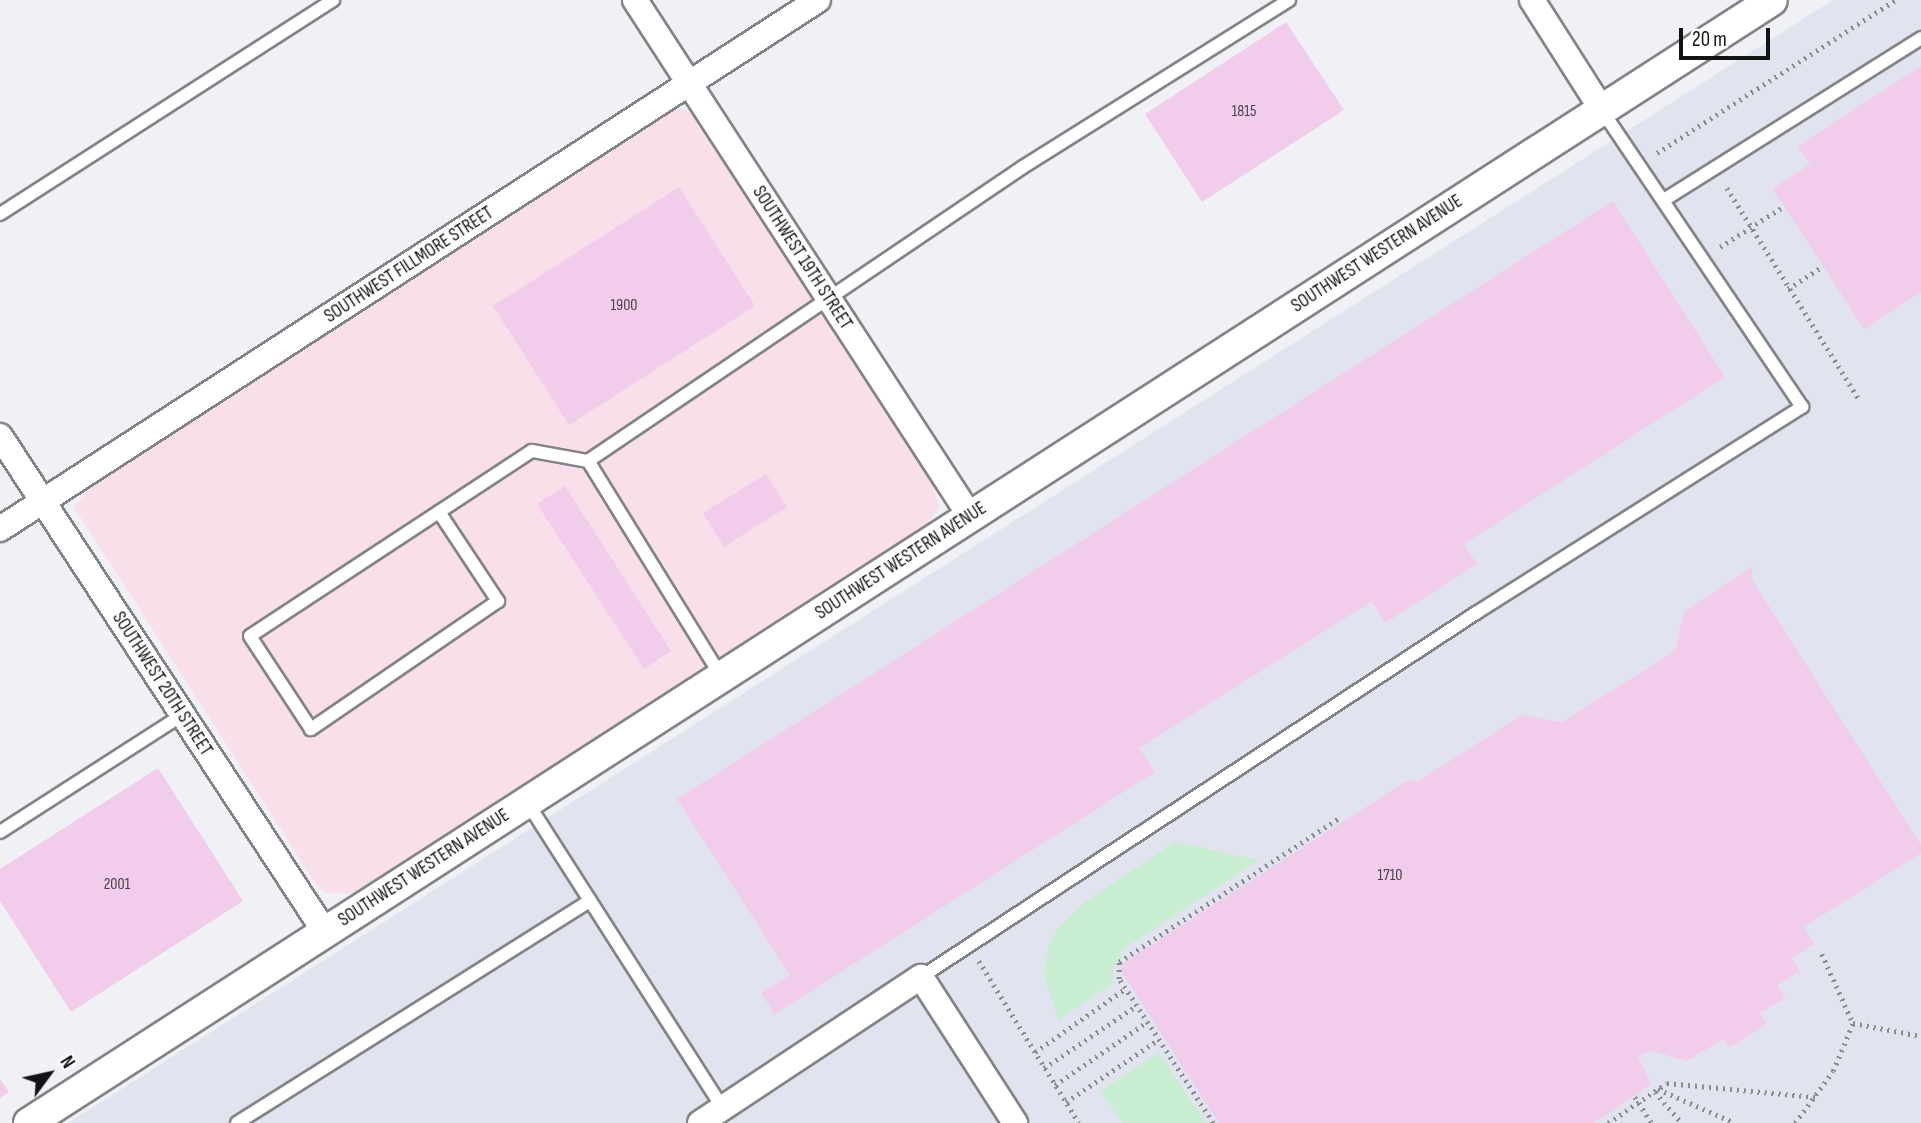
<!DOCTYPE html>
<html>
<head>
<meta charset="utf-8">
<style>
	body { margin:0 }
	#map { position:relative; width:1921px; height:1123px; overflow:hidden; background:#f0f1f5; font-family:"Sofia Sans Condensed",sans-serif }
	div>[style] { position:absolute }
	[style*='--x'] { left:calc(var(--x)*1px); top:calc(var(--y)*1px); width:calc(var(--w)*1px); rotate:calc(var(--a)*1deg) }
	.built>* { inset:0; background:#e1e4ef }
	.industrial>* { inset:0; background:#f8dfea }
	.green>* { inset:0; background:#c9edd1 }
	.building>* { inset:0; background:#f1cceb }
	.path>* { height:4.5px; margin-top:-2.25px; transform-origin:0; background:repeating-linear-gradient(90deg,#8b8c8e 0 2px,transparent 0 7px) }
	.roads { filter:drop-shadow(2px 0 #838487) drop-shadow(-2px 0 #838487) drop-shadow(0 2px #838487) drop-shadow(0 -2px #838487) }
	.service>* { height:12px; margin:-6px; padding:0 6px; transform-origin:6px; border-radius:6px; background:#fff }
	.minor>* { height:24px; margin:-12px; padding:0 12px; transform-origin:12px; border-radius:12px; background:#fff }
	.tertiary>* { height:30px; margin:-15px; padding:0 15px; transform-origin:15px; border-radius:15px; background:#fff }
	span { translate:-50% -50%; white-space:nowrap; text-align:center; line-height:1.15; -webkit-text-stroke:5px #fefeff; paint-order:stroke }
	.number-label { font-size:16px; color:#4a414a }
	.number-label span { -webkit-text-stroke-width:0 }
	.street-label { font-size:19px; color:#121314 }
	.north { position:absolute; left:14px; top:1039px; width:70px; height:70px; -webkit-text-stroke:5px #fefeff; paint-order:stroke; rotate:57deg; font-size:19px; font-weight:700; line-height:28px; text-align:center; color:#121314 }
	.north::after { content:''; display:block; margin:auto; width:24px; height:32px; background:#121314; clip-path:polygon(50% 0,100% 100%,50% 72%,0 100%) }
	.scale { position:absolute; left:1679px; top:28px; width:91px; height:32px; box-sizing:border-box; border:4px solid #121314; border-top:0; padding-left:9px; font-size:21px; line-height:24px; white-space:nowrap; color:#121314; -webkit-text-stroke:5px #fefeff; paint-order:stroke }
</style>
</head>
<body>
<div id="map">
	<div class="built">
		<div style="clip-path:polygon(1833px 0,1921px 0,1921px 1123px,68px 1123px)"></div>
	</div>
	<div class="industrial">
		<div style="clip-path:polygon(684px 108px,697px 118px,933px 486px,939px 507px,928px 524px,909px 538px,353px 894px,326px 893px,316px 884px,74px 507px,94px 483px,670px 110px)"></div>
	</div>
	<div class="green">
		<div style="clip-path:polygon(1175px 842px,1259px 860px,1120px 951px,1122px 956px,1113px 968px,1113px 983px,1059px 1020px,1044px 976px,1049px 944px,1057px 930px,1085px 902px)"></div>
		<div style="clip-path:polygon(1159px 1052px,1205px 1123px,1122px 1123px,1101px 1091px)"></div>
	</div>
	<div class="building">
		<div style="clip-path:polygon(1286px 22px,1344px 110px,1202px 202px,1145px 114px)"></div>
		<div style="clip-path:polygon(1921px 66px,1921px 292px,1864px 329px,1773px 189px,1810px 164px,1798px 146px)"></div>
		<div style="clip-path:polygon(679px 187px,755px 306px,569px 425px,493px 306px)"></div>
		<div style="clip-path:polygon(1613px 201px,1725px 377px,1464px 544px,1477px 564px,1385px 623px,1372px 601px,1139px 748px,1155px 772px,775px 1014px,761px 993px,790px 975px,677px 799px)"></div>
		<div style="clip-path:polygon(766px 474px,787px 507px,724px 547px,703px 513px)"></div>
		<div style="clip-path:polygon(565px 486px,671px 651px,644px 669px,537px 504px)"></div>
		<div style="clip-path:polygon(1753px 566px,1751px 578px,1921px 845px,1921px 853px,1804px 927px,1814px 944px,1791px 958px,1800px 971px,1777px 985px,1785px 998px,1760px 1013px,1767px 1024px,1729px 1048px,1723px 1039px,1687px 1061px,1650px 1050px,1638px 1057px,1651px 1084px,1594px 1123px,1219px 1123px,1121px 971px,1122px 964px,1408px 780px,1417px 782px,1522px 715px,1562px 722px,1675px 651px,1684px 612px)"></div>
		<div style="clip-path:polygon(158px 768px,243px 901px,71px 1012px,0 901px,0 869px)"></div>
		<div style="clip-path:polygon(0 1079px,9px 1092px,0 1098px)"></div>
	</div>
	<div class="path">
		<div style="--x:1657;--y:153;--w:283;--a:-32.7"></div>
		<div style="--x:1727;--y:188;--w:249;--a:58"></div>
		<div style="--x:1720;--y:247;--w:76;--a:-32.6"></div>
		<div style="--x:1788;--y:289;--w:42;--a:-33.3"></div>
		<div style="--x:1822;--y:954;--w:76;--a:65.8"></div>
		<div style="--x:979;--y:961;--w:190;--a:58.3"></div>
		<div style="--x:1035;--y:1052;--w:110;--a:-35"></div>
		<div style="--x:1044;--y:1068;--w:111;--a:-34"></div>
		<div style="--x:1055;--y:1085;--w:112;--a:-34.4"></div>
		<div style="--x:1658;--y:1089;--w:84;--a:23.8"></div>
		<div style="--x:1655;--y:1092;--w:41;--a:48.9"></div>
		<div style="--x:1635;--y:1097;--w:31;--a:57"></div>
		<div style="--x:1066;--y:1102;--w:111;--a:-34"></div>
		<div style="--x:1213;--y:1123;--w:172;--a:-123.1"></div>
		<div style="--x:1119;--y:979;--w:17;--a:-90"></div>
		<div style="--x:1119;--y:962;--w:265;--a:-33.2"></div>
		<div style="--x:1608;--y:1123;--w:71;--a:-34.1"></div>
		<div style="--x:1667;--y:1083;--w:150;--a:5.4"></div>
		<div style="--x:1795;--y:1123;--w:64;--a:-53.8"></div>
		<div style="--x:1833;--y:1071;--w:52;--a:-67.4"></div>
		<div style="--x:1853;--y:1023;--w:69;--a:10.8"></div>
	</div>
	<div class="roads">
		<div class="service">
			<div style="--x:1664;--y:200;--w:304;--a:-32.2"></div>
			<div style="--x:0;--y:214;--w:396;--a:-32.7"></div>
			<div style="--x:439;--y:512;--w:107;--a:56.5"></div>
			<div style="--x:498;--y:601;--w:227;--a:145.6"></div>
			<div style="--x:311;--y:729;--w:111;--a:-123.3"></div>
			<div style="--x:250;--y:636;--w:337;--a:-33.3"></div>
			<div style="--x:532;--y:451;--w:57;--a:10.1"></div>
			<div style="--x:721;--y:676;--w:253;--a:-121.7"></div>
			<div style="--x:588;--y:461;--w:525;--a:-34.05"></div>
			<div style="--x:1023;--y:167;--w:314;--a:-32.1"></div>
			<div style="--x:527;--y:802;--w:363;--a:57.4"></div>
			<div style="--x:0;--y:832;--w:216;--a:-32.7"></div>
			<div style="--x:921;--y:977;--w:664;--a:-33.26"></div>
			<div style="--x:1476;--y:613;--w:386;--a:-32.3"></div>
			<div style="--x:1802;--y:407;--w:358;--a:-124"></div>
			<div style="--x:237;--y:1123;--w:417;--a:-32.2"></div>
		</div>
		<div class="minor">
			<div style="--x:635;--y:0;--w:615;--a:57.01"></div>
			<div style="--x:1532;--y:0;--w:130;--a:57.5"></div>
			<div style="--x:0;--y:436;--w:593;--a:56.77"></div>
			<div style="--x:0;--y:529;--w:974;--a:-32.89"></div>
			<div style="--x:700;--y:1123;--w:265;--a:-33.5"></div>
			<div style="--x:921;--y:977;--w:174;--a:57.2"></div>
		</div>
		<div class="tertiary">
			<div style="--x:29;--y:1123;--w:2073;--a:-32.79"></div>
		</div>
	</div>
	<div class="number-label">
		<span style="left:1244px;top:112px">1815</span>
		<span style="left:624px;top:306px">1900</span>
		<span style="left:1390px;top:876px">1710</span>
		<span style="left:117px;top:885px">2001</span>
	</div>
	<div class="street-label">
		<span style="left:1377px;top:254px;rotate:-33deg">SOUTHWEST WESTERN AVENUE</span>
		<span style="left:802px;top:258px;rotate:57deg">SOUTHWEST 19TH STREET</span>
		<span style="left:409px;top:265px;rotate:-33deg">SOUTHWEST FILLMORE STREET</span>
		<span style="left:901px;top:561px;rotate:-33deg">SOUTHWEST WESTERN AVENUE</span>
		<span style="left:162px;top:684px;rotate:57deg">SOUTHWEST 20TH STREET</span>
		<span style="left:424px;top:868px;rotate:-33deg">SOUTHWEST WESTERN AVENUE</span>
	</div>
	<div class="north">N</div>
	<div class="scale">20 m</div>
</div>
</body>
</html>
